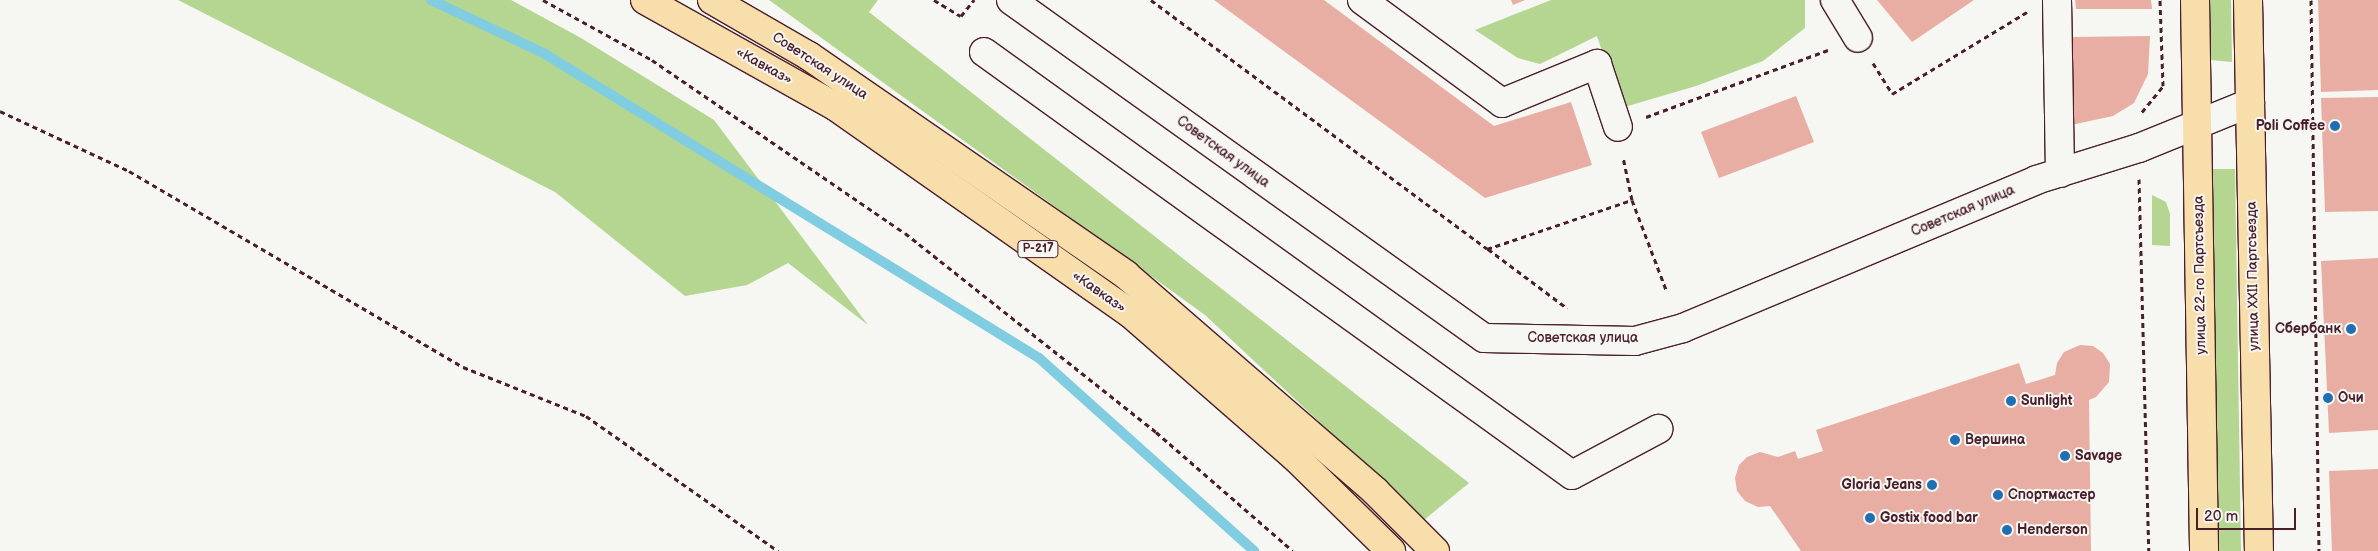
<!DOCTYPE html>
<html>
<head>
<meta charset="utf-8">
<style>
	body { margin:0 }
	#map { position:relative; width:2378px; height:551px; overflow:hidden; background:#f6f6f2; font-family:"Balsamiq Sans",sans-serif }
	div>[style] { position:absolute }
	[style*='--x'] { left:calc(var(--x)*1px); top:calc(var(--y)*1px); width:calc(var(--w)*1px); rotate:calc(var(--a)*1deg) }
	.green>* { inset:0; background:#b4d690 }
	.stream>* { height:10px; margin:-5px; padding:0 5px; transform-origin:5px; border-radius:5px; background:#80cce0 }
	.building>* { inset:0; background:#e8aea3 }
	.path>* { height:3px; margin-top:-1.5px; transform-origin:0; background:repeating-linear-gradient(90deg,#4a1f2b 0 5px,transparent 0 9px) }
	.roads { filter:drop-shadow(1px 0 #4a1f2b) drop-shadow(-1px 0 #4a1f2b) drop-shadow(0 1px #4a1f2b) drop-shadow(0 -1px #4a1f2b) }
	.minor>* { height:28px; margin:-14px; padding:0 14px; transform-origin:14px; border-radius:14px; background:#f6f6f2 }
	.major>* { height:28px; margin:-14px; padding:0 14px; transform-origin:14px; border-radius:14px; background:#f8deab }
	.highway>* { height:28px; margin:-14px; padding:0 14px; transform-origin:14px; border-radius:14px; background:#f8deab }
	.dots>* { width:14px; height:14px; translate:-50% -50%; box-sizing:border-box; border:2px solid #f6f6f2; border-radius:50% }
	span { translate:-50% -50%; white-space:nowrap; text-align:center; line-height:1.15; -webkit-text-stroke:4px #f6f6f2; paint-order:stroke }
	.shield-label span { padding:1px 4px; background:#f6f6f2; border:1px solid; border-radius:4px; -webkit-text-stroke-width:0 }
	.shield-label { font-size:12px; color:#4a1f2b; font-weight:700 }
	.street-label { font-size:14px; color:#4a1f2b }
	.poi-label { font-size:14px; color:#4a1f2b; font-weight:700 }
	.right { translate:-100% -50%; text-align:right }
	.left { translate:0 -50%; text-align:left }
	.scale { position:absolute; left:2196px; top:508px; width:100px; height:22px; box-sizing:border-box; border:2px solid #4a1f2b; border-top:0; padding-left:6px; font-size:15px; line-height:18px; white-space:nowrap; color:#4a1f2b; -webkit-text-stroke:4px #f6f6f2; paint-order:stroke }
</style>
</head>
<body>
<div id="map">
	<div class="green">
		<div style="clip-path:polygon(178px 0,511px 0,581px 38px,714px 120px,868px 325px,788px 263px,747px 285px,685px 296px,555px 192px)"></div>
		<div style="clip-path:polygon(769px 0,878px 0,869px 12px,1469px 483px,1424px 520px,1205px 315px)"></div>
		<div style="clip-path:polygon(1551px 0,1805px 0,1805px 28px,1763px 61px,1696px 86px,1621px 108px,1597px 36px,1540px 64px,1518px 58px,1475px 30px)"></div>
		<div style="clip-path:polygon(2210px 0,2231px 0,2232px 62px,2210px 60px)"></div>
		<div style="clip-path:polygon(2206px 169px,2235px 169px,2241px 551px,2216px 551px)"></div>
		<div style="clip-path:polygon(2152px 195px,2166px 202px,2170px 214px,2170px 246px,2152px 245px)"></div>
	</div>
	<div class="stream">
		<div style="--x:431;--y:0;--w:126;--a:25.3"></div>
		<div style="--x:545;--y:54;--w:580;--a:31.61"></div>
		<div style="--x:1039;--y:358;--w:289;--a:41.9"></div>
	</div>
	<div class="building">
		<div style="clip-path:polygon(1214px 0,1324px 0,1494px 126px,1571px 102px,1592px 165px,1485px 198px)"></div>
		<div style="clip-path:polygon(1511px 0,1525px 0,1513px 5px)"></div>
		<div style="clip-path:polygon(1877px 0,1974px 0,1912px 42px)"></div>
		<div style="clip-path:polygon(2075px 0,2151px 0,2152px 9px,2076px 9px)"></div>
		<div style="clip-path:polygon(2318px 0,2378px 0,2378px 90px,2321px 92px)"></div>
		<div style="clip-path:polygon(2150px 36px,2148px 74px,2134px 103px,2113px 116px,2071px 125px,2071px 37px)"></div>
		<div style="clip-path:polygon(1796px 96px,1814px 142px,1719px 178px,1701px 132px)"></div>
		<div style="clip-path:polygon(2378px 97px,2378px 211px,2325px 212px,2321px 98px)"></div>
		<div style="clip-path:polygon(2378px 258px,2378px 430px,2329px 433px,2321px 261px)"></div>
		<div style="clip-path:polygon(2080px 345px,2093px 346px,2103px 353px,2110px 364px,2109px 382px,2096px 397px,2089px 400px,2091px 551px,1801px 551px,1770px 506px,1758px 507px,1745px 501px,1737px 491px,1735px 478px,1739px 465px,1747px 457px,1760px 452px,1778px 457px,1795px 451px,1798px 459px,1823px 451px,1816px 430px,2019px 363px,2026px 384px,2055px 375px,2057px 363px,2064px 352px)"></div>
		<div style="clip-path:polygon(2378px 469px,2378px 551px,2332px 551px,2329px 471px)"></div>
	</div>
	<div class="path">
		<div style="--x:543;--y:0;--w:124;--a:28.8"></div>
		<div style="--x:652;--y:60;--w:306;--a:34.4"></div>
		<div style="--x:905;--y:233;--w:320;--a:38.4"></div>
		<div style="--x:1156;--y:432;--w:181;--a:41"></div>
		<div style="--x:934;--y:0;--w:31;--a:31"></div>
		<div style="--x:961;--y:16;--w:21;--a:-51"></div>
		<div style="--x:1151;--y:0;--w:418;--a:36.5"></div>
		<div style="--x:1487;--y:249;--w:153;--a:-18.7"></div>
		<div style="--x:1632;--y:200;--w:44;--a:-101.8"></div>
		<div style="--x:2311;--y:0;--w:551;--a:89.17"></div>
		<div style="--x:1873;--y:63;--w:36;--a:58"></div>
		<div style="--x:1892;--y:94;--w:158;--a:-31.3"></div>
		<div style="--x:0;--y:111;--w:142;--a:24.9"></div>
		<div style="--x:129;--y:171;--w:387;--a:30.4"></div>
		<div style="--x:463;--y:367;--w:132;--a:21.7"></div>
		<div style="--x:586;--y:416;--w:235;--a:35.1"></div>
		<div style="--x:2142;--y:112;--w:33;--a:-51"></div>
		<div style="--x:2163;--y:86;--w:86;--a:-92"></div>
		<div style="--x:1646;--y:117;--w:194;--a:-20.2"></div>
		<div style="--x:2139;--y:179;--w:372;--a:88.5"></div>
		<div style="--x:1632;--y:200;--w:98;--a:69.2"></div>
		<div style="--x:1488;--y:249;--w:99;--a:36.8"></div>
	</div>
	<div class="roads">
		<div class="minor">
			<div style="--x:1011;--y:0;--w:581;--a:35.55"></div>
			<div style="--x:1484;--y:338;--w:151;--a:1.1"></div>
			<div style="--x:1635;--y:341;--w:50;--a:-15.2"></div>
			<div style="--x:1683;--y:328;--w:383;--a:-22.7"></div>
			<div style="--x:2036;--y:180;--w:108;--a:-17.3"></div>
			<div style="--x:2139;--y:148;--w:120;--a:-22.1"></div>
			<div style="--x:1362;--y:0;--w:174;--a:36.3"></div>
			<div style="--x:1502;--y:103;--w:103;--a:-22.3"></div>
			<div style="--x:1597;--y:64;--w:66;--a:71.6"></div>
			<div style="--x:1835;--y:0;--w:44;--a:58.8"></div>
			<div style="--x:2057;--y:0;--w:173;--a:89"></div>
			<div style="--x:984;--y:52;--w:724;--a:35.73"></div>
			<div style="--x:1572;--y:475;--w:98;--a:-28.1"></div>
		</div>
		<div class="major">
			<div style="--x:2195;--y:0;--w:551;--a:89.06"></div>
			<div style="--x:2248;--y:0;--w:551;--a:88.86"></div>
		</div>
		<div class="highway">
			<div style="--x:645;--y:0;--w:218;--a:29.2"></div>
			<div style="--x:835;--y:106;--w:362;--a:35.1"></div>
			<div style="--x:1131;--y:314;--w:216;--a:41.1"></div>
			<div style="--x:1294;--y:456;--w:136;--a:44.4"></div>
			<div style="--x:712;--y:0;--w:112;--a:30"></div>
			<div style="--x:809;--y:56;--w:385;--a:34.6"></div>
			<div style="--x:1126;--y:275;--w:330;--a:40.9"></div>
			<div style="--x:1375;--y:491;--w:85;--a:45"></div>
		</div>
	</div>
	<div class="dots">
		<div style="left:2335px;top:126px;background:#1f6fb2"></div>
		<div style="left:2351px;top:329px;background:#1f6fb2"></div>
		<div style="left:2328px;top:398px;background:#1f6fb2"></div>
		<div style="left:2011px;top:401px;background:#1f6fb2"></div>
		<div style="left:1955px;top:440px;background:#1f6fb2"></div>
		<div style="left:2065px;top:456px;background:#1f6fb2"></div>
		<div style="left:1932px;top:485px;background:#1f6fb2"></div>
		<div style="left:1998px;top:495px;background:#1f6fb2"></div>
		<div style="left:1870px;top:518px;background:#1f6fb2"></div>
		<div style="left:2007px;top:530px;background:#1f6fb2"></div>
	</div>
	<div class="shield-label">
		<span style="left:1038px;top:249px">Р-217</span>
	</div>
	<div class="street-label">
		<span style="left:764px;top:66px;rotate:29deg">«Кавказ»</span>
		<span style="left:820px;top:66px;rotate:33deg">Советская улица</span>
		<span style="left:1223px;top:152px;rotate:36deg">Советская улица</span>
		<span style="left:1963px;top:211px;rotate:-23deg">Советская улица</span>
		<span style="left:2200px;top:275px;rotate:-91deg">улица 22-го Партсъезда</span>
		<span style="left:2253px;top:276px;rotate:-91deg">улица XXII Партсъезда</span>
		<span style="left:1099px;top:292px;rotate:35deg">«Кавказ»</span>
		<span style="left:1583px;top:338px">Советская улица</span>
	</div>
	<div class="poi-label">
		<span class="right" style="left:2325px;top:126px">Poli Coffee</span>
		<span class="right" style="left:2341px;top:329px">Сбербанк</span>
		<span class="left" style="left:2338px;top:398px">Очи</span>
		<span class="left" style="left:2021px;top:401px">Sunlight</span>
		<span class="left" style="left:1965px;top:440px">Вершина</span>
		<span class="left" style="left:2075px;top:456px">Savage</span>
		<span class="right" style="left:1922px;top:485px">Gloria Jeans</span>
		<span class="left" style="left:2008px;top:495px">Спортмастер</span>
		<span class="left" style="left:1880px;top:518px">Gostix food bar</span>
		<span class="left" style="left:2017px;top:530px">Henderson</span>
	</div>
	<div class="scale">20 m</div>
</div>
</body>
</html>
